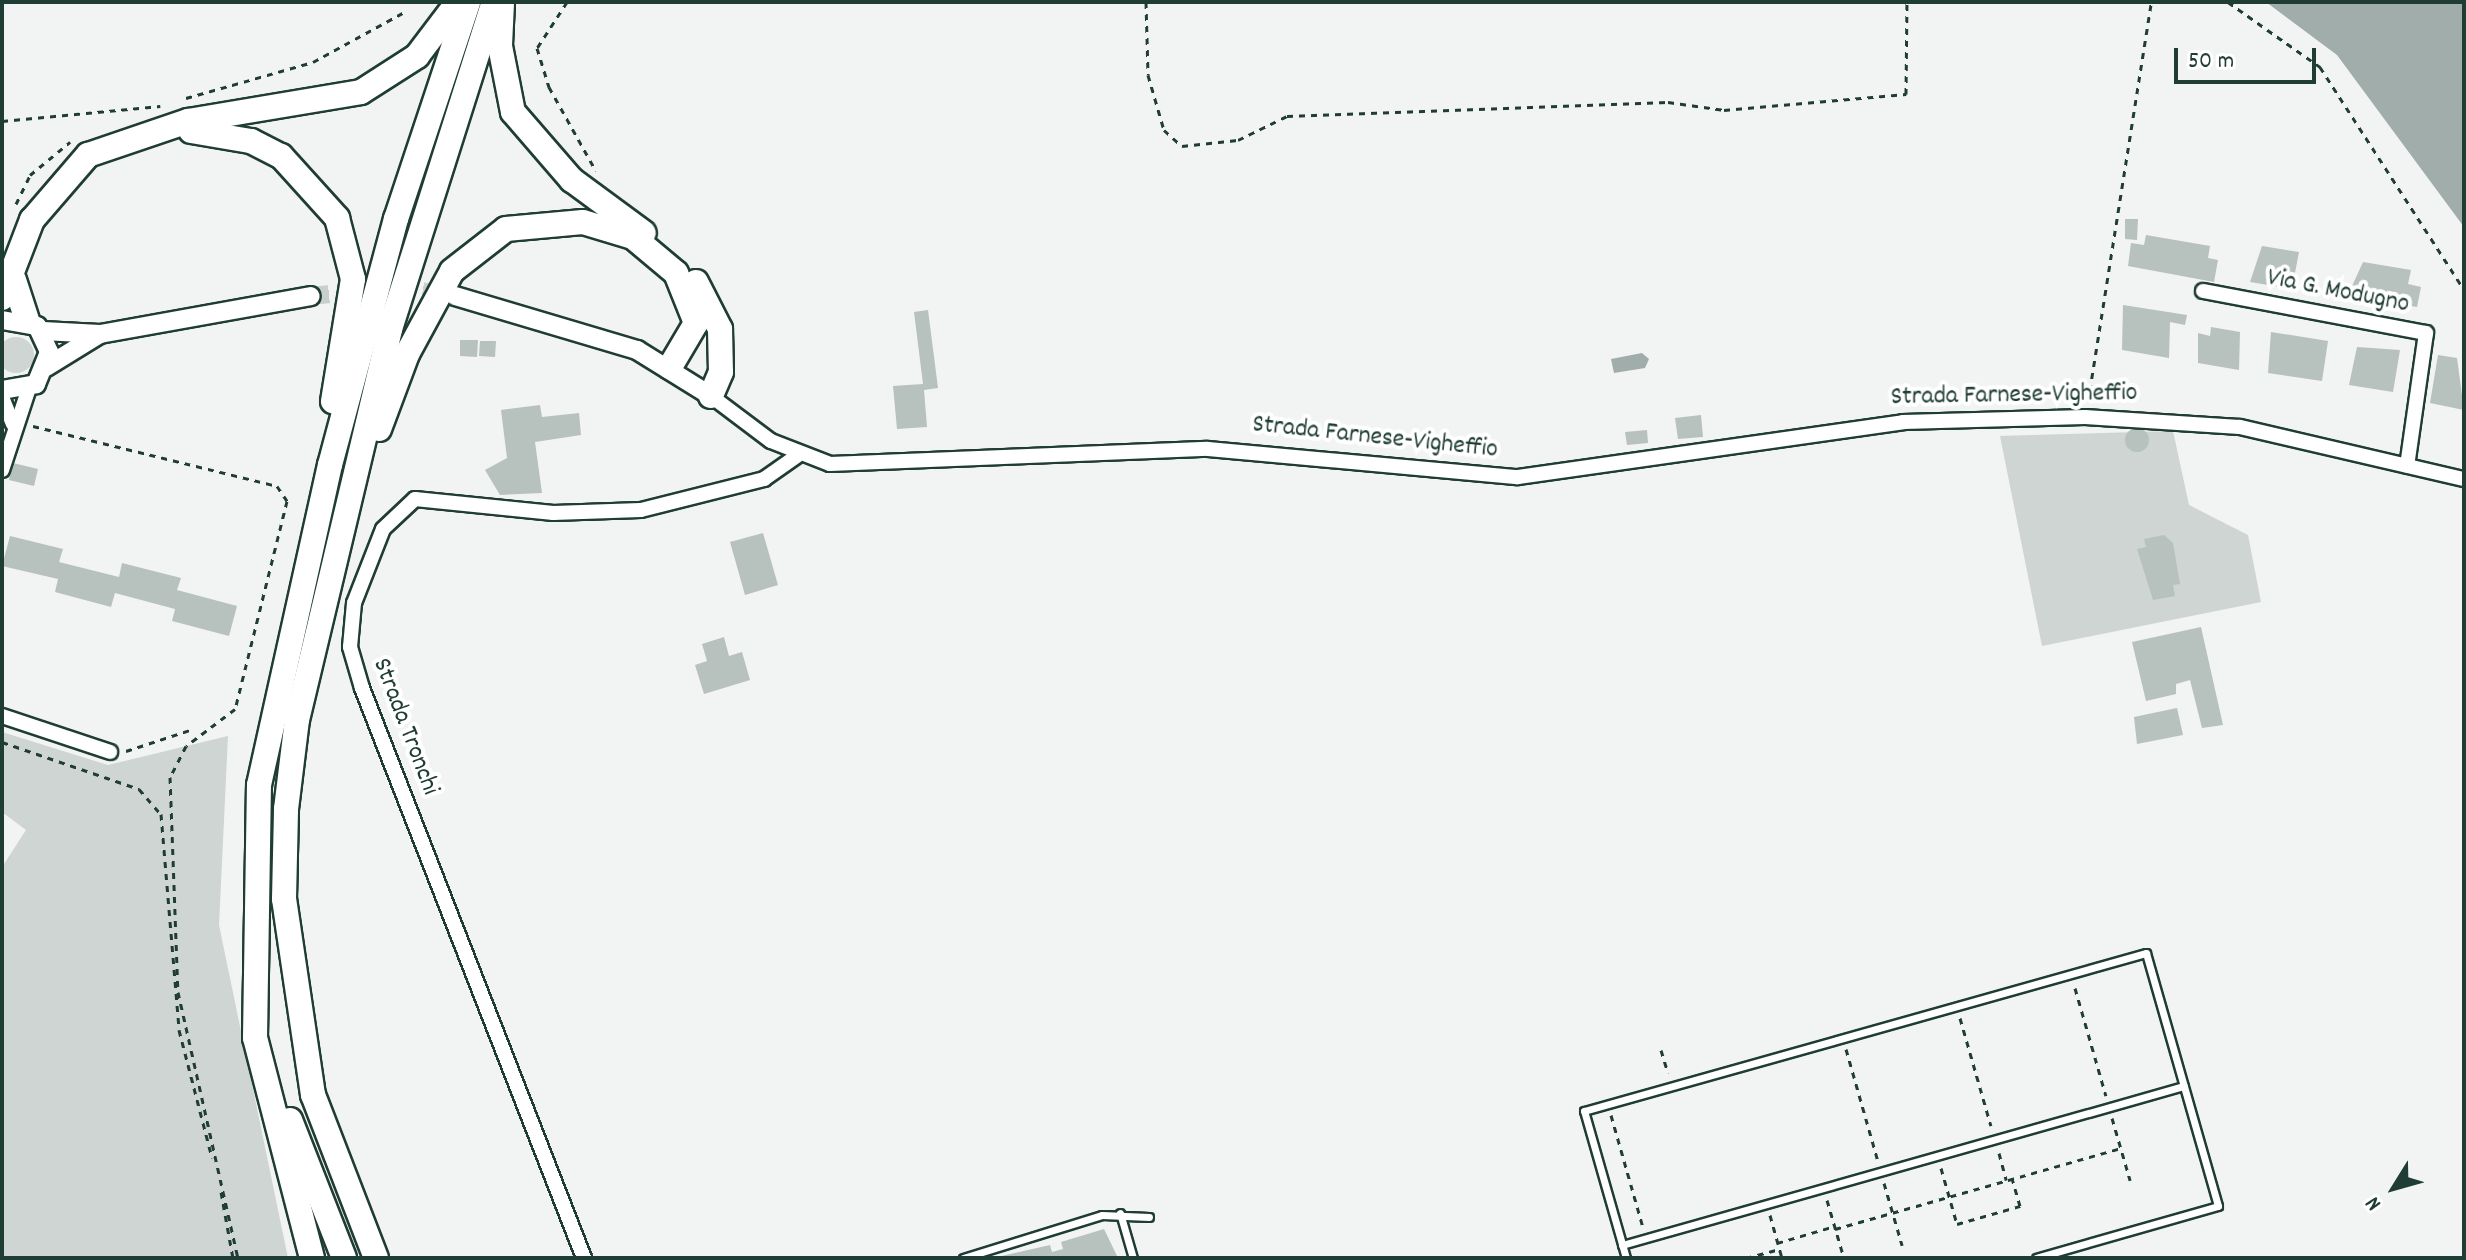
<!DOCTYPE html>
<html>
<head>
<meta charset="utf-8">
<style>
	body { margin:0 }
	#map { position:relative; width:2466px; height:1260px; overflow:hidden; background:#f2f3f3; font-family:Dekko,sans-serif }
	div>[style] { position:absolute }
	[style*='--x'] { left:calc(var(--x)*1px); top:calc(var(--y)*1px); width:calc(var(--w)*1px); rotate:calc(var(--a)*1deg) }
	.green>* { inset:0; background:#ced5d3 }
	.round { border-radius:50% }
	.water>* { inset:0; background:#a1adaa }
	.building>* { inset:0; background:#b7c1bd }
	.tertiary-tunnel>* { height:18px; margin-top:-9px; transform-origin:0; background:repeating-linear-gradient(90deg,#c8cfcd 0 18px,transparent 0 27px) }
	.path>* { height:3px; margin-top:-1.5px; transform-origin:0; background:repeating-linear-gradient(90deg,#1f3d34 0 6px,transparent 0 12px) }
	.roads { filter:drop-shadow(2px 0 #1f3d34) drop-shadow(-2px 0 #1f3d34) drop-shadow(0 2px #1f3d34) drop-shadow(0 -2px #1f3d34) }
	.service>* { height:7px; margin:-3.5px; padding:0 3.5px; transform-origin:3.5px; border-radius:3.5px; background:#fff }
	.minor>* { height:14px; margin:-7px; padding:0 7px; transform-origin:7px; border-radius:7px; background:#fff }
	.tertiary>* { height:18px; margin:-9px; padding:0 9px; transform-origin:9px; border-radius:9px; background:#fff }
	.trunk>* { height:24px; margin:-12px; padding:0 12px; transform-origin:12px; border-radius:12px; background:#fff }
	span { translate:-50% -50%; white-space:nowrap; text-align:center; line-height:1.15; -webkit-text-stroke:8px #fff; paint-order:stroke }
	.street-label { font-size:26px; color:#1f3d34 }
	.frame { position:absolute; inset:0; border:4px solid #1f3d34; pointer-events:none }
	.north { position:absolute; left:2354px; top:1148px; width:80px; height:80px; -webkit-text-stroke:6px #fff; paint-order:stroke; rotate:233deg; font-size:22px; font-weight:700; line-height:32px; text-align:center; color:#1f3d34 }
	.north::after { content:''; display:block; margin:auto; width:28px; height:36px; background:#1f3d34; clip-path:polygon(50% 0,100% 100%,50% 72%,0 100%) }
	.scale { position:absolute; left:2174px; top:48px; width:142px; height:36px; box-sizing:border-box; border:4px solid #1f3d34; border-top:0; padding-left:10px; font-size:24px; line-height:28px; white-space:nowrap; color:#1f3d34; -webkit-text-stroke:6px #fff; paint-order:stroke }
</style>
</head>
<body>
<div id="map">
	<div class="green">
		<div class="round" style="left:-2px;top:337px;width:36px;height:36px"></div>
		<div style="clip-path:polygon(2173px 431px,2189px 505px,2248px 535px,2261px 602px,2042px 646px,2000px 436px)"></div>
		<div style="clip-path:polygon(2px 732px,108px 765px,228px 736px,219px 925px,288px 1258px,2px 1258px,2px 867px,26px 830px,2px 812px)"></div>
	</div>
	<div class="water">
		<div style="clip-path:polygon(2266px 2px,2464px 2px,2464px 227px,2337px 55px)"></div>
		<div style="clip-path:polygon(1642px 353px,1649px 359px,1645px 368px,1614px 373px,1611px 359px)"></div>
	</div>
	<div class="building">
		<div style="clip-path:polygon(2125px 219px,2138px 219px,2137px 240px,2125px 239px)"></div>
		<div style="clip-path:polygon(2146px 235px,2210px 246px,2208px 258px,2218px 260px,2214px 282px,2128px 266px,2131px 243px,2144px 245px)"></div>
		<div style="clip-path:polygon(2262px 246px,2299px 252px,2294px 278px,2282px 276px,2280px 287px,2250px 282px)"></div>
		<div style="clip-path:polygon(2363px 262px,2411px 270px,2408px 284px,2421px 287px,2417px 307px,2348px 295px)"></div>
		<div style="clip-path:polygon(2123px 305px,2187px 315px,2185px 325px,2170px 322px,2169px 358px,2122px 350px)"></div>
		<div style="clip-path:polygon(928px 310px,938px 388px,924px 390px,927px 427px,897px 429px,893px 386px,923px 384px,914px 312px)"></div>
		<div style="clip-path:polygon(2211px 327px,2240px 332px,2239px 370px,2198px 363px,2198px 333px,2210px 336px)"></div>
		<div style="clip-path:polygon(2271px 332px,2328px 341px,2322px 381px,2268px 373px)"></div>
		<div style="clip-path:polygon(460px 340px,478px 340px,477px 357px,460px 356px)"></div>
		<div style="clip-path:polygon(480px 341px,496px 341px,495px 357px,479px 356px)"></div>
		<div style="clip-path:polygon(2357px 347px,2400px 350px,2393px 392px,2349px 385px)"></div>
		<div style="clip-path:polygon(2438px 355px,2457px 358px,2464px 410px,2430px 403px)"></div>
		<div style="clip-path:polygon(540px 405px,542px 417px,579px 413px,581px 435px,535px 442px,542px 493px,500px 495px,485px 470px,507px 458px,501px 410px)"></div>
		<div style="clip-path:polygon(1701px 415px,1703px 437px,1678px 439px,1675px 418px)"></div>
		<div class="round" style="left:2125px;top:428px;width:24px;height:24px"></div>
		<div style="clip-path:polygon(1647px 430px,1648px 443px,1627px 445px,1625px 432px)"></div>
		<div style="clip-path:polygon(13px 463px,38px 469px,34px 486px,9px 480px)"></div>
		<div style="clip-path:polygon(763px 533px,778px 585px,745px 595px,730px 542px)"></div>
		<div style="clip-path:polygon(2164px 535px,2173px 543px,2180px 584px,2173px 585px,2175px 596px,2153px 600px,2137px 549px,2146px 547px,2144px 539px)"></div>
		<div style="clip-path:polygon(10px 536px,63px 549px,59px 562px,119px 577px,122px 563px,181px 578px,177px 590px,237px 606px,229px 636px,172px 621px,175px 609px,115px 593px,111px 607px,55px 592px,58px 579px,2px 566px)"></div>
		<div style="clip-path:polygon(2201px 627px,2223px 725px,2202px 728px,2190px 680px,2176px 684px,2176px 694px,2146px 701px,2132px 642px)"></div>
		<div style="clip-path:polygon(724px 637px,729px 656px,742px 652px,750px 680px,704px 694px,695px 665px,707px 661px,702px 644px)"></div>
		<div style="clip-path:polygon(2177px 708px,2183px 735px,2137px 744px,2134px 717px)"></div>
		<div style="clip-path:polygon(1104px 1229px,1118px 1258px,993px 1258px,1050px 1245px,1052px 1252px,1063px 1249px,1061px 1242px)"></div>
	</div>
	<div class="tertiary-tunnel">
		<div style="--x:311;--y:296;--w:85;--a:-6"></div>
		<div style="--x:396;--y:287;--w:56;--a:9.3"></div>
	</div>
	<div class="path">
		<div style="--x:567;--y:2;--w:55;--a:123.1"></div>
		<div style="--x:537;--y:48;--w:41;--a:72.9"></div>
		<div style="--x:549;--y:87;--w:96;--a:60.8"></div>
		<div style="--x:1146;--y:2;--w:73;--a:88.4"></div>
		<div style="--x:1148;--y:75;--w:57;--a:73.8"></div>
		<div style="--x:1164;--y:130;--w:24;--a:42"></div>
		<div style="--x:1182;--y:146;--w:56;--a:-6.1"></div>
		<div style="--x:1238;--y:140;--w:55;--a:-26.1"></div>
		<div style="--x:1287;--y:116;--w:381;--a:-2.1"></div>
		<div style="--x:1668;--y:102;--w:57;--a:8.1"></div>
		<div style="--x:1724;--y:110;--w:183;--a:-5"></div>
		<div style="--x:1906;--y:94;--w:92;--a:-89.4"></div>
		<div style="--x:2228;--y:2;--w:113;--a:35.2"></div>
		<div style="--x:2320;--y:67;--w:265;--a:57.1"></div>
		<div style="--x:186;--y:98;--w:132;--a:-15.8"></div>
		<div style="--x:313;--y:62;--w:106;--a:-28.7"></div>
		<div style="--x:2;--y:121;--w:159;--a:-5.4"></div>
		<div style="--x:16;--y:204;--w:32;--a:-64"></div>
		<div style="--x:30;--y:175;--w:52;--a:-39.5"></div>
		<div style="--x:2088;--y:402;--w:405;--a:-81"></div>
		<div style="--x:33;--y:426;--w:251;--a:13.8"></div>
		<div style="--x:277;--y:486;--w:18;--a:56"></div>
		<div style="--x:287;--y:501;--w:214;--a:104"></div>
		<div style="--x:235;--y:709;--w:61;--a:142.9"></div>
		<div style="--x:186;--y:746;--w:35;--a:117"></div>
		<div style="--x:170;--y:777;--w:215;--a:87.9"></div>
		<div style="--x:178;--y:992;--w:273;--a:77.3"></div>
		<div style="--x:2;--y:742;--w:145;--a:18.9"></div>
		<div style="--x:139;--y:789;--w:33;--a:49"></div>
		<div style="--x:161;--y:814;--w:217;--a:85.2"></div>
		<div style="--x:179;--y:1030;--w:132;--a:75.5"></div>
		<div style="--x:126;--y:751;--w:71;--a:-18.2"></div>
		<div style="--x:2075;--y:988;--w:112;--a:74"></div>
		<div style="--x:1960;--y:1018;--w:112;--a:74"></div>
		<div style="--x:1846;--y:1049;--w:116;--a:74.1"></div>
		<div style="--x:1661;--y:1050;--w:24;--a:73"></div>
		<div style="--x:1611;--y:1115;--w:116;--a:74.1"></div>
		<div style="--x:2112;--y:1118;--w:65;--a:73.8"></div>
		<div style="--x:1999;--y:1153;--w:28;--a:75"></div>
		<div style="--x:1941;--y:1168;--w:58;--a:74.1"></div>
		<div style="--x:1957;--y:1224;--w:66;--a:-15.9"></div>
		<div style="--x:2020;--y:1206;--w:29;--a:-106"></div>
		<div style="--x:1884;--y:1183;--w:65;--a:73.8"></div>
		<div style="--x:221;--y:1192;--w:67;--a:79.7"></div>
		<div style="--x:1827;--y:1200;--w:60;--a:73.7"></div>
		<div style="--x:1770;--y:1215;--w:45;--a:74.4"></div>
		<div style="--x:1835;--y:1229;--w:297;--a:-15.8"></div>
		<div style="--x:1777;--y:1243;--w:60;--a:-16.3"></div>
		<div style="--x:1746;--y:1258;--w:34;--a:-15"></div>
	</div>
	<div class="roads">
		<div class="service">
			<div style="--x:1120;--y:1213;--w:47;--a:73.9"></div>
			<div style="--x:1622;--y:1245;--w:584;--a:-15.8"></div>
			<div style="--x:963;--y:1258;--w:145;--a:-17.2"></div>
			<div style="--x:1102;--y:1215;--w:47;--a:2.4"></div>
			<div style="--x:1626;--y:1258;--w:153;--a:-105.9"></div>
			<div style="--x:1584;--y:1111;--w:584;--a:-15.7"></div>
			<div style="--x:2146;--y:953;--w:263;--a:74.1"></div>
			<div style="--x:2218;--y:1206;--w:189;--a:164.1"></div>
		</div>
		<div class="minor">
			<div style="--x:2203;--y:291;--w:227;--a:10.7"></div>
			<div style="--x:2426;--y:333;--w:134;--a:98.1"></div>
			<div style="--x:711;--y:396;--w:75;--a:36.9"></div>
			<div style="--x:771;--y:441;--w:63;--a:21.3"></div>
			<div style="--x:830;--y:464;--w:378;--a:-2.3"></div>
			<div style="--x:1208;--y:449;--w:311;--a:5.2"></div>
			<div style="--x:1518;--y:477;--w:389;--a:-8.1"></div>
			<div style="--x:1903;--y:422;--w:182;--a:-1.6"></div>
			<div style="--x:2085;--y:417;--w:155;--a:3.7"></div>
			<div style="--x:2240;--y:427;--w:230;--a:13.1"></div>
			<div style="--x:2;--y:397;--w:29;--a:68"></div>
			<div style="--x:2;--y:470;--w:86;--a:-71.8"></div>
			<div style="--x:2;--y:716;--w:114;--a:18.4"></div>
			<div style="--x:584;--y:1258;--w:612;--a:-111.28"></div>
			<div style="--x:362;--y:688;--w:43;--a:-106.3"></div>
			<div style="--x:350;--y:647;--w:44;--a:-84.8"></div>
			<div style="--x:354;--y:603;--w:79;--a:-68.6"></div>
			<div style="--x:383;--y:529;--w:44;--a:-43.2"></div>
			<div style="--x:415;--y:499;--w:139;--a:5.8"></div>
			<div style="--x:553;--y:513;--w:88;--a:-2"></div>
			<div style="--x:641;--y:510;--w:127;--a:-14.1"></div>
			<div style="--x:764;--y:479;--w:40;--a:-34.9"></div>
		</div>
		<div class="tertiary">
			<div style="--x:455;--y:296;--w:190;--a:16.5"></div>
			<div style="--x:637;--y:350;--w:87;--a:31.9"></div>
			<div style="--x:2;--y:320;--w:36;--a:10"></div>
			<div style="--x:37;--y:326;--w:29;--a:65"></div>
			<div style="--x:49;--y:352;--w:35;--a:112"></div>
			<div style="--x:36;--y:384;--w:35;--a:170"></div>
			<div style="--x:43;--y:331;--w:57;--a:3"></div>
			<div style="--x:100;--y:334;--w:214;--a:-10.2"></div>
			<div style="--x:46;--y:367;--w:61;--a:-31.6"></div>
		</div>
		<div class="trunk">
			<div style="--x:502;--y:3;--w:43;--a:92.7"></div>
			<div style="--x:500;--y:46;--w:67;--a:78.9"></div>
			<div style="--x:513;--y:112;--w:90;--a:49.1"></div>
			<div style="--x:572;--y:180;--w:89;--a:36.4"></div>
			<div style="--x:191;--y:131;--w:61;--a:9.5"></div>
			<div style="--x:251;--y:141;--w:34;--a:27"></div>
			<div style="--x:281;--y:156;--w:84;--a:47.9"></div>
			<div style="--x:337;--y:218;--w:63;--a:75.3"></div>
			<div style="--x:353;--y:279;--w:124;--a:99.3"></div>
			<div style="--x:14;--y:280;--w:42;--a:72"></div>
			<div style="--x:696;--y:282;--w:53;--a:62.9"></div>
			<div style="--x:720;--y:329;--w:43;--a:88.7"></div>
			<div style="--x:721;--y:372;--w:26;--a:113"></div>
			<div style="--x:2;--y:298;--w:84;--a:-69"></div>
			<div style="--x:32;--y:220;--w:86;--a:-49.3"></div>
			<div style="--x:88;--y:155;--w:106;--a:-18.8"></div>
			<div style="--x:188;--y:121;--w:175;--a:-9.5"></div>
			<div style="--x:361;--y:92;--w:67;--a:-32.7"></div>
			<div style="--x:417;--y:56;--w:68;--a:-52.8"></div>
			<div style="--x:379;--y:429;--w:80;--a:-69.5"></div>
			<div style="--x:407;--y:354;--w:94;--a:-61.5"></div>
			<div style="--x:452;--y:271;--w:68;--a:-37.9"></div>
			<div style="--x:506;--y:229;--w:77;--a:-5.2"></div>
			<div style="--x:583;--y:222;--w:52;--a:16.7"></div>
			<div style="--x:633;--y:237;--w:56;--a:39.9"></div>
			<div style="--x:676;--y:273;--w:54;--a:68.2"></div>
			<div style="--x:696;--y:323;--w:51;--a:120.6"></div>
			<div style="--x:290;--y:1120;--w:148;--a:68.6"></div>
			<div style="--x:312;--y:1258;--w:227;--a:-104.5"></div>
			<div style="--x:255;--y:1038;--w:253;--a:-89.1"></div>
			<div style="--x:259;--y:785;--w:328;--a:-77.5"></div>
			<div style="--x:330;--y:465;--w:255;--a:-75"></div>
			<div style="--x:396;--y:219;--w:229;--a:-71.6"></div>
			<div style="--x:376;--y:1258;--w:175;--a:-111.1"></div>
			<div style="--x:313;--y:1095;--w:198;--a:-98.4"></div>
			<div style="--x:284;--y:899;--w:90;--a:-88.7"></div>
			<div style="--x:286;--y:809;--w:90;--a:-83"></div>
			<div style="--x:297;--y:720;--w:402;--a:-76.6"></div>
			<div style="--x:390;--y:329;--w:343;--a:-72.4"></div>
		</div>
	</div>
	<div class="street-label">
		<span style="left:2338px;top:292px;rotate:11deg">Via G. Modugno</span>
		<span style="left:2014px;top:396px;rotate:-1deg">Strada Farnese-Vigheffio</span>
		<span style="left:1375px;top:438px;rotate:6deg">Strada Farnese-Vigheffio</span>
		<span style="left:405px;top:727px;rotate:69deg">Strada Tronchi</span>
	</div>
	<div class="frame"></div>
	<div class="north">N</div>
	<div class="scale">50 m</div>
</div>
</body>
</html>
